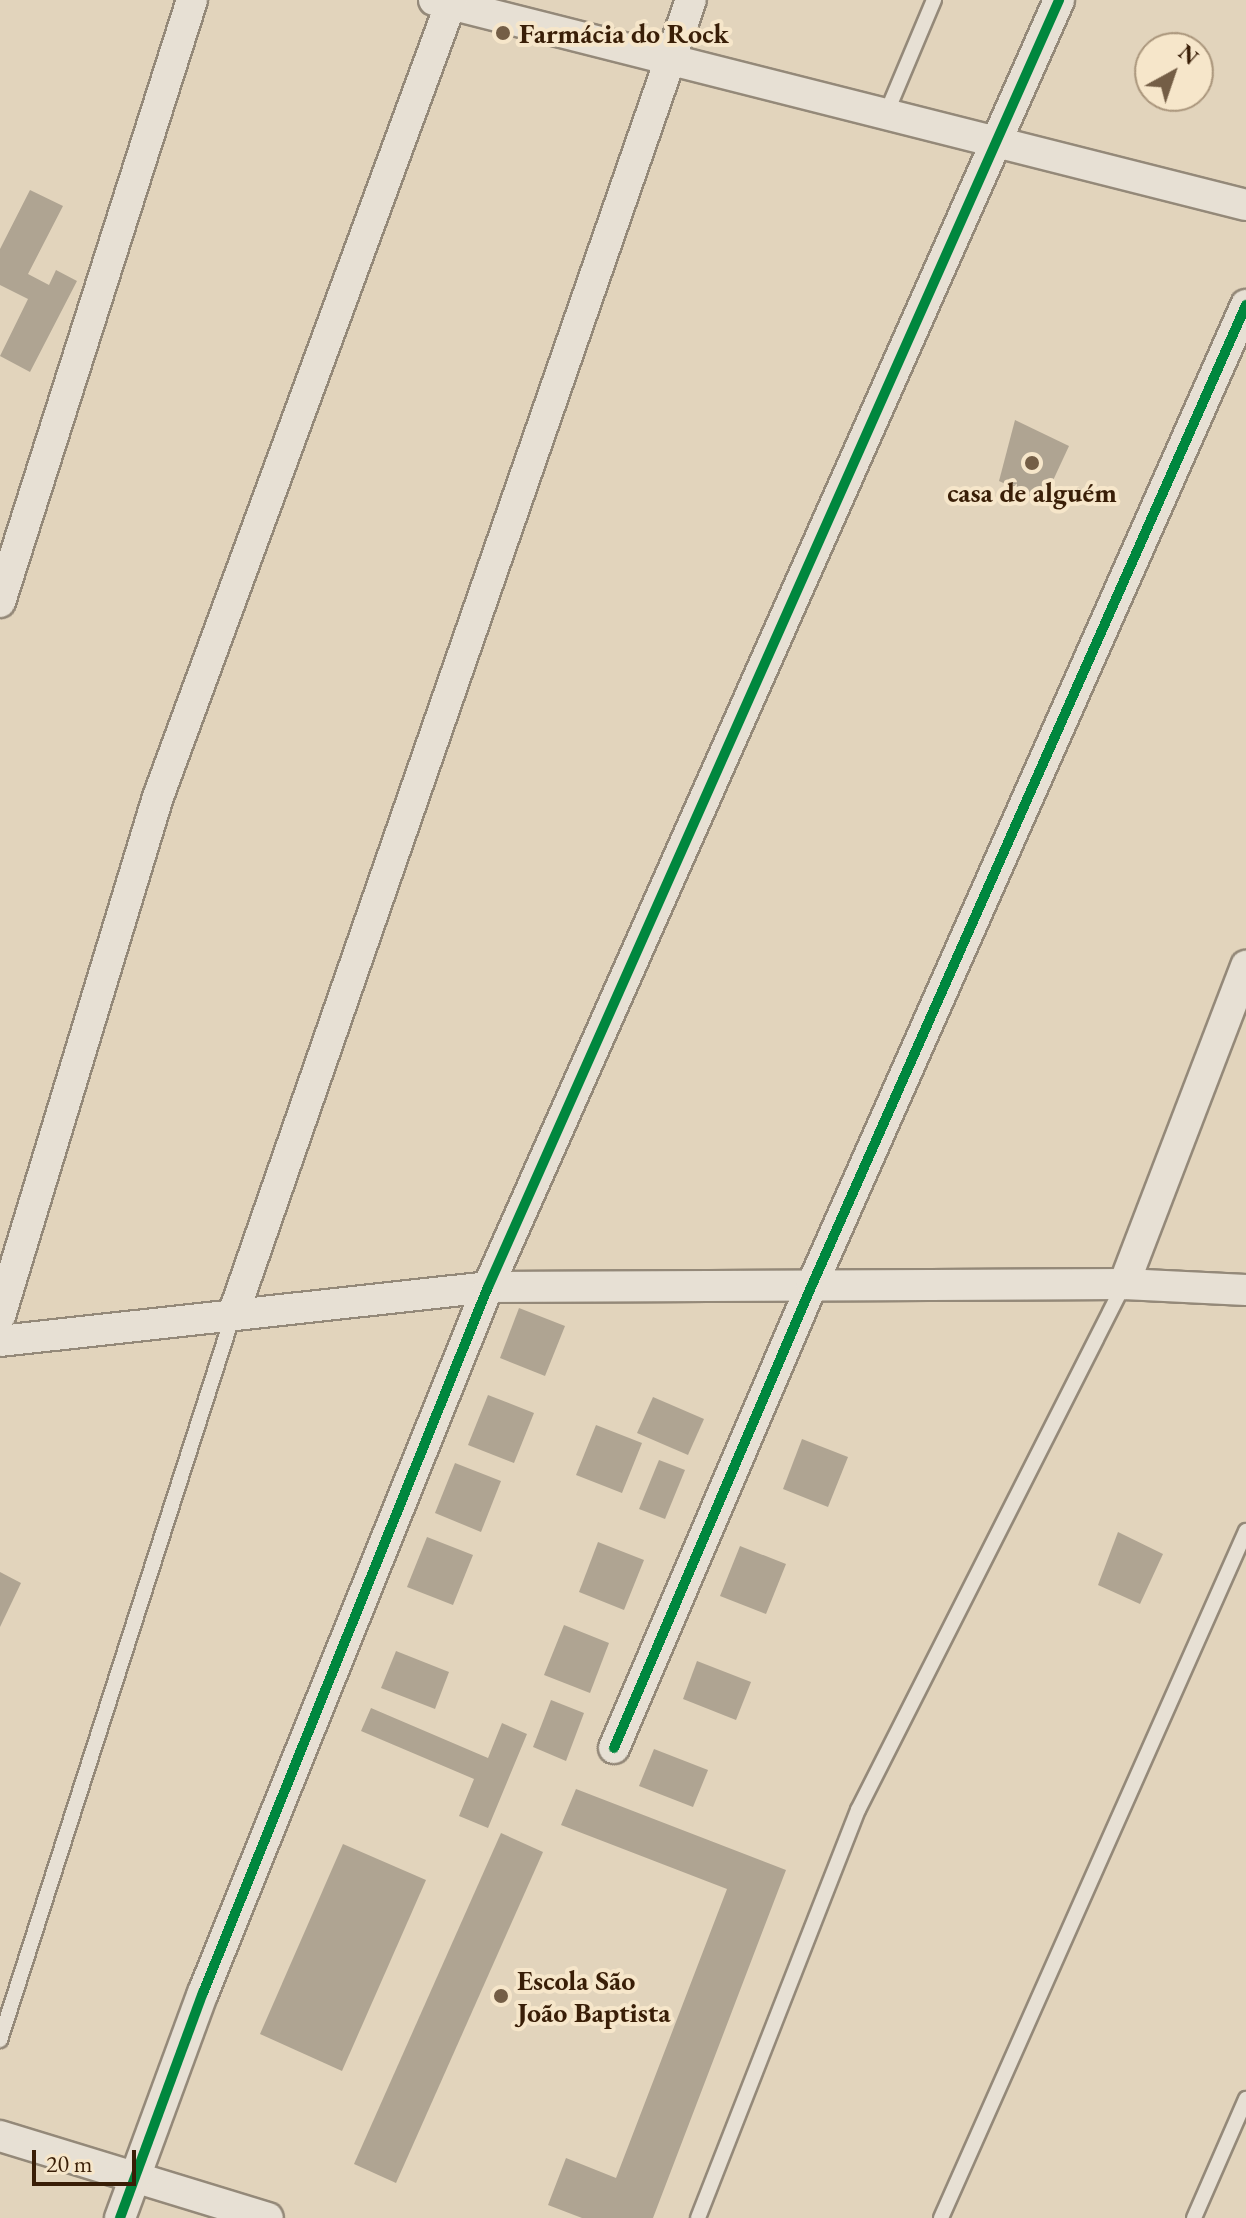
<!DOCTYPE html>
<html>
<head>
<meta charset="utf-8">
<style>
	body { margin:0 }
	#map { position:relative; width:1246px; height:2218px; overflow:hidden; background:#e2d4bc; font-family:"EB Garamond",serif }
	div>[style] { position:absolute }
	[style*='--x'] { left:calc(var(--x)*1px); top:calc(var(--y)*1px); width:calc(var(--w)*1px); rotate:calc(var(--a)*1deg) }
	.building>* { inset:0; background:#afa492 }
	.roads { filter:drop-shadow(2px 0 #948979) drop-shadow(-2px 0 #948979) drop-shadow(0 2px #948979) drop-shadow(0 -2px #948979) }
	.service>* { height:14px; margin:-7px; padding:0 7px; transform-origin:7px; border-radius:7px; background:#e7e0d4 }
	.minor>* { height:30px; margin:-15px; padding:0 15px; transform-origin:15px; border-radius:15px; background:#e7e0d4 }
	.cycleway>* { height:10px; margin:-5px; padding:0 5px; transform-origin:5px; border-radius:5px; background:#00873e }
	.dots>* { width:22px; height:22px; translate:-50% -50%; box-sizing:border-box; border:4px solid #f6e6ca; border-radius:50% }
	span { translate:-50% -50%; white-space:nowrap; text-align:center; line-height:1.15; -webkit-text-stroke:8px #f6e6ca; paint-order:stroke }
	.poi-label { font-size:28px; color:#391e07; font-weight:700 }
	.left { translate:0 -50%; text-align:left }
	.north { position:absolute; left:1134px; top:32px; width:80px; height:80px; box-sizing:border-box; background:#f6e6ca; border:2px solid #aa967c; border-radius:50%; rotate:40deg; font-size:22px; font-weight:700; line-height:32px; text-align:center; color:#391e07 }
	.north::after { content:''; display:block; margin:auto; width:28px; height:36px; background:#745e46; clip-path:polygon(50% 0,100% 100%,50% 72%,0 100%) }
	.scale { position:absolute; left:32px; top:2150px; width:104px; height:36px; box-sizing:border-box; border:4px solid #391e07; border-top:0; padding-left:10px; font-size:24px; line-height:28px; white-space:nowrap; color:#391e07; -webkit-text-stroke:6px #f6e6ca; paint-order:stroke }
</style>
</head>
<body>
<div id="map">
	<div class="building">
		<div style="clip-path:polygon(30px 190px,63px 206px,28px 274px,49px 285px,56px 270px,77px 281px,30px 372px,0 356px,28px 299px,0 285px,0 249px)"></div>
		<div style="clip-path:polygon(1015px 420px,1069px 446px,1043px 502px,999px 481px)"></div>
		<div style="clip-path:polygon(519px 1308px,565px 1326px,545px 1376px,500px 1358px)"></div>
		<div style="clip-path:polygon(488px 1395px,534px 1413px,514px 1463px,468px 1445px)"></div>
		<div style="clip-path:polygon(653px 1397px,704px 1419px,688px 1455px,637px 1433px)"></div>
		<div style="clip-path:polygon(596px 1425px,642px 1443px,622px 1493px,576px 1475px)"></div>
		<div style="clip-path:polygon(802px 1439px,848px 1457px,828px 1507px,783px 1489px)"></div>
		<div style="clip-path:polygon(659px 1460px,685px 1470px,665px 1519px,639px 1509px)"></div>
		<div style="clip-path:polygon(455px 1463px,501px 1481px,481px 1532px,435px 1513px)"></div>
		<div style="clip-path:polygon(1118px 1532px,1163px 1554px,1140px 1604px,1098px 1585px)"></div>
		<div style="clip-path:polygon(427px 1537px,473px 1555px,453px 1605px,407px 1587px)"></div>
		<div style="clip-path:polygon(598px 1542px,644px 1560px,624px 1610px,579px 1592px)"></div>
		<div style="clip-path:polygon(740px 1546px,786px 1564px,766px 1614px,720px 1596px)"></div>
		<div style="clip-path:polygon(0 1572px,21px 1583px,0 1627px)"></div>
		<div style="clip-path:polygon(564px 1625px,609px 1643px,590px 1693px,544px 1675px)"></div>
		<div style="clip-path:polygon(396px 1651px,449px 1672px,435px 1709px,381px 1688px)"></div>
		<div style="clip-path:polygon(697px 1661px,751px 1682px,736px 1720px,683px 1699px)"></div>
		<div style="clip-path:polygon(551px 1700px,584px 1713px,566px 1761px,533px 1747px)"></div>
		<div style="clip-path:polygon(371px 1708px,488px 1758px,502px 1723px,527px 1734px,488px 1828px,459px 1816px,474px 1779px,361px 1731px)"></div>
		<div style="clip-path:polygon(654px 1749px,708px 1770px,693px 1807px,639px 1786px)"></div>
		<div style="clip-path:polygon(576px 1789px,786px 1870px,653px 2218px,582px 2218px,548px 2205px,566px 2158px,616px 2178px,727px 1889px,561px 1825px)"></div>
		<div style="clip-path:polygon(501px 1833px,543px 1852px,396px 2183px,354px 2164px)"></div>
		<div style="clip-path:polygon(343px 1844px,426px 1880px,342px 2071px,260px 2034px)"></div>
	</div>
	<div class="roads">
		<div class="service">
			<div style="--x:886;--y:114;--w:124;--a:-67.2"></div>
			<div style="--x:0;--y:2040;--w:765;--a:-72.18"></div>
			<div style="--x:698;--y:2218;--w:438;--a:-68.6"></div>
			<div style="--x:858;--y:1810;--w:589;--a:-63.17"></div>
			<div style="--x:941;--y:2218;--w:752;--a:-66.06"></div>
			<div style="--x:1194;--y:2218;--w:130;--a:-66.4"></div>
		</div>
		<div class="minor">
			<div style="--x:434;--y:0;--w:837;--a:14.17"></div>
			<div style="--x:0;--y:602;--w:632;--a:-72.31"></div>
			<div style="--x:1124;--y:1284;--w:341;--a:-69"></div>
			<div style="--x:234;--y:1312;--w:1389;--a:-70.8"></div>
			<div style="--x:0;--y:1316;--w:543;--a:-73.07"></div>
			<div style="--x:158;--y:797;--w:849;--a:-69.75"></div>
			<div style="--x:0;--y:1341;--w:491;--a:-6.3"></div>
			<div style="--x:488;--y:1287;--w:636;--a:-0.27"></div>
			<div style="--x:1124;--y:1284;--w:122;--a:2.8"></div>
			<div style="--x:614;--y:1748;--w:504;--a:-66.85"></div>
			<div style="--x:812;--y:1285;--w:1072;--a:-66.11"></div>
			<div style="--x:0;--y:2136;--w:280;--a:17"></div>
			<div style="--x:120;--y:2218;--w:240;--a:-69.8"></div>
			<div style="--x:203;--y:1993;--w:761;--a:-68.02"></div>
			<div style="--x:488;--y:1287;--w:1408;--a:-66.07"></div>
		</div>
	</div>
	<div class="cycleway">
		<div style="--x:614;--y:1748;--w:504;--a:-66.85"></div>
		<div style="--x:812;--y:1285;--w:1072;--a:-66.11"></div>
		<div style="--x:120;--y:2218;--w:240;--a:-69.8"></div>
		<div style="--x:203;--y:1993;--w:761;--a:-68.02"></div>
		<div style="--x:488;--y:1287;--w:1408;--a:-66.07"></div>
	</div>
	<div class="dots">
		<div style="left:503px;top:33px;background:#745e46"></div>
		<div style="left:1032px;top:463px;background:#745e46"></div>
		<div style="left:501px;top:1996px;background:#745e46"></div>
	</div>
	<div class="poi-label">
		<span class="left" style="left:519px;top:33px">Farmácia do Rock</span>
		<span style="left:1032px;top:492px">casa de alguém</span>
		<span class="left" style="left:517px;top:1996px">Escola São<br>João Baptista</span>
	</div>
	<div class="north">N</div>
	<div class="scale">20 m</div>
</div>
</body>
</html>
